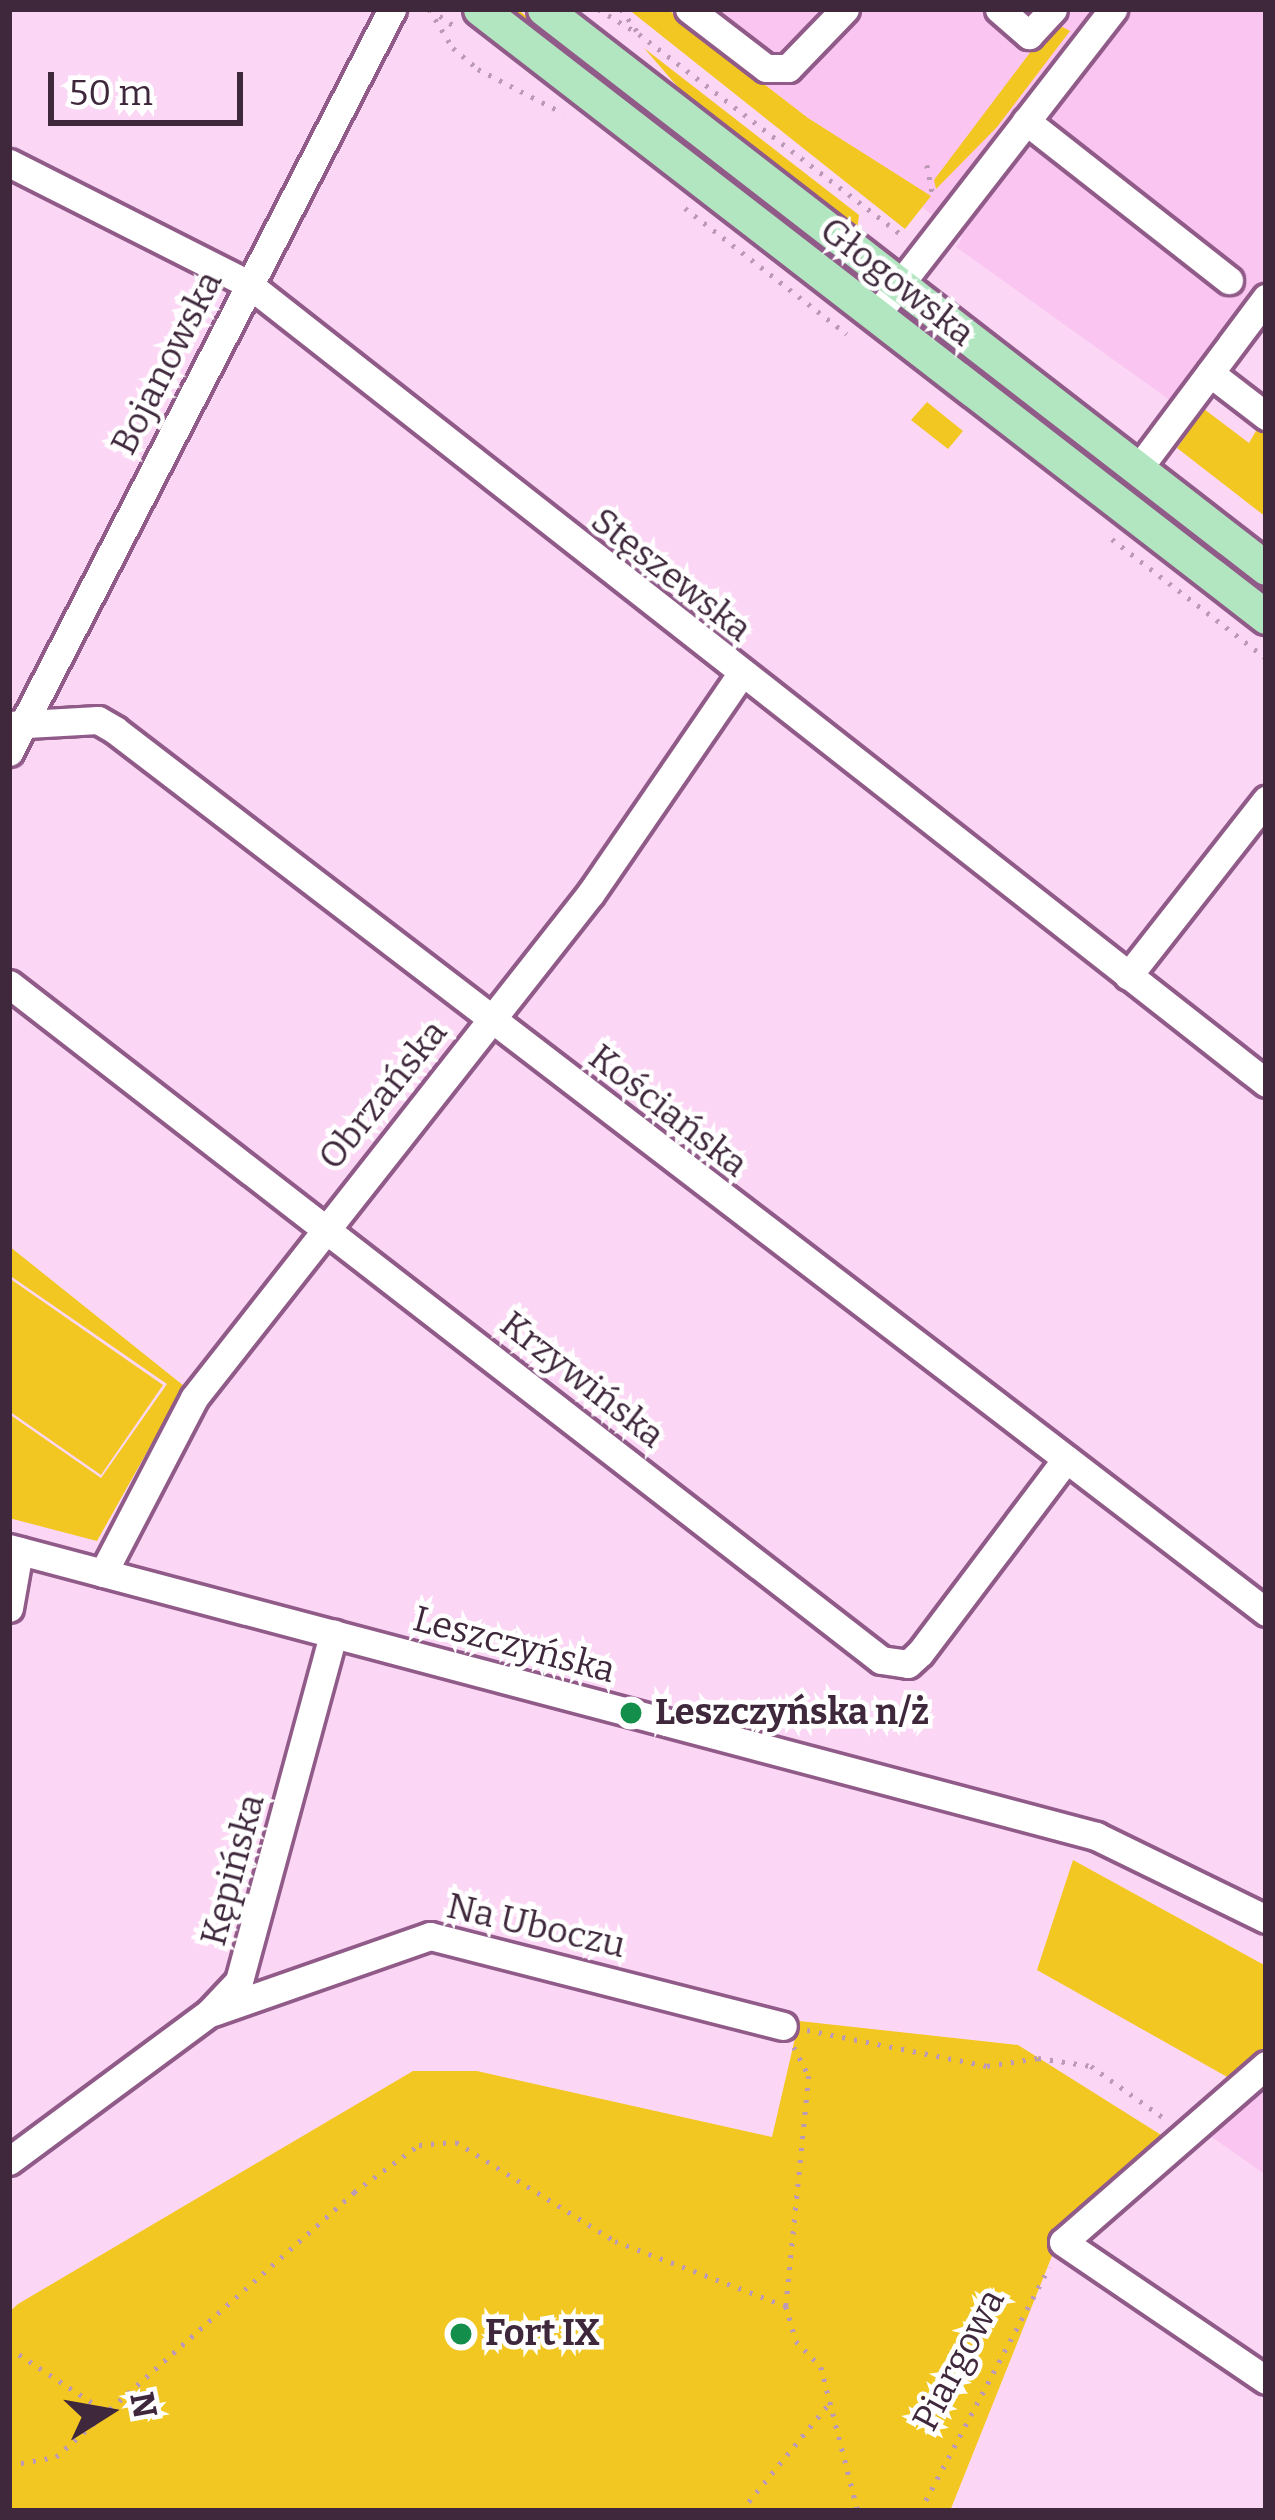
<!DOCTYPE html>
<html>
<head>
<meta charset="utf-8">
<style>
	body { margin:0 }
	#map { position:relative; width:1275px; height:2520px; overflow:hidden; background:#fcd7f5; font-family:Bitter,serif }
	div>[style] { position:absolute }
	[style*='--x'] { left:calc(var(--x)*1px); top:calc(var(--y)*1px); width:calc(var(--w)*1px); rotate:calc(var(--a)*1deg) }
	.built>* { inset:0; background:#fac5f1 }
	.green>* { inset:0; background:#f3c722 }
	.path>* { height:4.5px; margin-top:-2.25px; transform-origin:0; background:repeating-linear-gradient(90deg,#ba9ab4 0 3px,transparent 0 12px) }
	.roads { filter:drop-shadow(3px 0 #905b88) drop-shadow(-3px 0 #905b88) drop-shadow(0 3px #905b88) drop-shadow(0 -3px #905b88) }
	.minor>* { height:27px; margin:-13.5px; padding:0 13.5px; transform-origin:13.5px; border-radius:13.5px; background:#fff }
	.major>* { height:33px; margin:-16.5px; padding:0 16.5px; transform-origin:16.5px; border-radius:16.5px; background:#b2e6c1 }
	.dots>* { width:33px; height:33px; translate:-50% -50%; box-sizing:border-box; border:6px solid #fff; border-radius:50% }
	span { translate:-50% -50%; white-space:nowrap; text-align:center; line-height:1.15; -webkit-text-stroke:9px #fff; paint-order:stroke }
	.street-label { font-size:36px; color:#3f283c }
	.poi-label { font-size:36px; color:#3f283c; font-weight:700 }
	.left { translate:0 -50%; text-align:left }
	.frame { position:absolute; inset:0; border:12px solid #3f283c; pointer-events:none }
	.north { position:absolute; left:48px; top:2352px; width:120px; height:120px; -webkit-text-stroke:9px #fff; paint-order:stroke; rotate:79deg; font-size:33px; font-weight:700; line-height:48px; text-align:center; color:#3f283c }
	.north::after { content:''; display:block; margin:auto; width:42px; height:54px; background:#3f283c; clip-path:polygon(50% 0,100% 100%,50% 72%,0 100%) }
	.scale { position:absolute; left:48px; top:72px; width:195px; height:54px; box-sizing:border-box; border:6px solid #3f283c; border-top:0; padding-left:15px; font-size:36px; line-height:42px; white-space:nowrap; color:#3f283c; -webkit-text-stroke:9px #fff; paint-order:stroke }
</style>
</head>
<body>
<div id="map">
	<div class="built">
		<div style="clip-path:polygon(667px 9px,1266px 9px,1266px 280px,1174px 403px,956px 247px,962px 238px)"></div>
		<div style="clip-path:polygon(1266px 2083px,1266px 2175px,1206px 2133px)"></div>
	</div>
	<div class="green">
		<div style="clip-path:polygon(508px 9px,517px 9px,835px 255px,831px 260px)"></div>
		<div style="clip-path:polygon(628px 9px,667px 9px,808px 118px,931px 196px,905px 229px)"></div>
		<div style="clip-path:polygon(1053px 22px,1070px 31px,997px 127px,936px 189px,934px 180px)"></div>
		<div style="clip-path:polygon(644px 48px,859px 215px,857px 230px,690px 101px)"></div>
		<div style="clip-path:polygon(922px 322px,1266px 589px,1266px 597px,919px 328px)"></div>
		<div style="clip-path:polygon(927px 402px,963px 431px,948px 449px,911px 420px)"></div>
		<div style="clip-path:polygon(1204px 409px,1249px 443px,1260px 424px,1266px 429px,1266px 517px,1177px 448px)"></div>
		<div style="clip-path:polygon(9px 1246px,184px 1386px,97px 1541px,9px 1518px,9px 1414px,101px 1478px,167px 1384px,9px 1275px)"></div>
		<div style="clip-path:polygon(9px 1278px,163px 1385px,101px 1475px,9px 1411px)"></div>
		<div style="clip-path:polygon(1073px 1860px,1266px 1966px,1266px 2046px,1229px 2078px,1037px 1970px)"></div>
		<div style="clip-path:polygon(799px 2021px,1018px 2045px,1166px 2138px,1058px 2241px,950px 2511px,9px 2511px,9px 2312px,18px 2304px,413px 2071px,477px 2071px,772px 2137px)"></div>
	</div>
	<div class="path">
		<div style="--x:429;--y:9;--w:46;--a:58.4"></div>
		<div style="--x:453;--y:48;--w:33;--a:40"></div>
		<div style="--x:478;--y:69;--w:96;--a:27.4"></div>
		<div style="--x:430;--y:9;--w:29;--a:35"></div>
		<div style="--x:598;--y:9;--w:48;--a:31.4"></div>
		<div style="--x:621;--y:9;--w:31;--a:54"></div>
		<div style="--x:639;--y:34;--w:336;--a:37.4"></div>
		<div style="--x:927;--y:165;--w:31;--a:79"></div>
		<div style="--x:685;--y:208;--w:205;--a:37.9"></div>
		<div style="--x:1112;--y:539;--w:195;--a:37.7"></div>
		<div style="--x:807;--y:2030;--w:184;--a:11.3"></div>
		<div style="--x:987;--y:2066;--w:52;--a:-8.9"></div>
		<div style="--x:1038;--y:2058;--w:54;--a:8.6"></div>
		<div style="--x:1091;--y:2066;--w:90;--a:35.5"></div>
		<div style="--x:794;--y:2047;--w:33;--a:63"></div>
		<div style="--x:809;--y:2076;--w:231;--a:95.7"></div>
		<div style="--x:786;--y:2306;--w:36;--a:74"></div>
		<div style="--x:796;--y:2341;--w:36;--a:46"></div>
		<div style="--x:821;--y:2367;--w:149;--a:75.6"></div>
		<div style="--x:9;--y:2348;--w:118;--a:33.3"></div>
		<div style="--x:9;--y:2465;--w:48;--a:-9.7"></div>
		<div style="--x:56;--y:2457;--w:399;--a:-41.6"></div>
		<div style="--x:354;--y:2192;--w:80;--a:-35.9"></div>
		<div style="--x:419;--y:2145;--w:37;--a:-5"></div>
		<div style="--x:456;--y:2142;--w:187;--a:31.9"></div>
		<div style="--x:615;--y:2241;--w:183;--a:20.8"></div>
		<div style="--x:741;--y:2511;--w:136;--a:-50.7"></div>
		<div style="--x:920;--y:2511;--w:276;--a:-62.1"></div>
	</div>
	<div class="roads">
		<div class="minor">
			<div style="--x:689;--y:9;--w:97;--a:37.5"></div>
			<div style="--x:766;--y:68;--w:22;--a:0"></div>
			<div style="--x:788;--y:68;--w:82;--a:-46"></div>
			<div style="--x:999;--y:9;--w:40;--a:41"></div>
			<div style="--x:1029;--y:35;--w:35;--a:-47"></div>
			<div style="--x:1026;--y:121;--w:258;--a:38.1"></div>
			<div style="--x:9;--y:163;--w:267;--a:26.8"></div>
			<div style="--x:247;--y:283;--w:1296;--a:38.13"></div>
			<div style="--x:876;--y:315;--w:387;--a:-52.2"></div>
			<div style="--x:1210;--y:373;--w:71;--a:37.5"></div>
			<div style="--x:1138;--y:469;--w:214;--a:-53.2"></div>
			<div style="--x:9;--y:725;--w:89;--a:-3.2"></div>
			<div style="--x:98;--y:720;--w:20;--a:30"></div>
			<div style="--x:115;--y:730;--w:1450;--a:37.46"></div>
			<div style="--x:9;--y:752;--w:836;--a:-62.73"></div>
			<div style="--x:1128;--y:976;--w:224;--a:-51.9"></div>
			<div style="--x:9;--y:984;--w:1103;--a:37.78"></div>
			<div style="--x:881;--y:1660;--w:27;--a:8"></div>
			<div style="--x:908;--y:1664;--w:16;--a:-43"></div>
			<div style="--x:920;--y:1653;--w:243;--a:-53"></div>
			<div style="--x:9;--y:1548;--w:1125;--a:14.84"></div>
			<div style="--x:1096;--y:1836;--w:189;--a:26"></div>
			<div style="--x:103;--y:1573;--w:197;--a:-62.5"></div>
			<div style="--x:194;--y:1398;--w:642;--a:-51.83"></div>
			<div style="--x:591;--y:893;--w:264;--a:-55.6"></div>
			<div style="--x:9;--y:1608;--w:58;--a:-80"></div>
			<div style="--x:213;--y:2012;--w:230;--a:-19.3"></div>
			<div style="--x:430;--y:1936;--w:364;--a:14.3"></div>
			<div style="--x:1266;--y:2065;--w:269;--a:138.9"></div>
			<div style="--x:1063;--y:2242;--w:245;--a:34.2"></div>
			<div style="--x:9;--y:2161;--w:249;--a:-36.5"></div>
			<div style="--x:209;--y:2013;--w:44;--a:-46.8"></div>
			<div style="--x:239;--y:1981;--w:360;--a:-74.8"></div>
		</div>
		<div class="major">
			<div style="--x:480;--y:9;--w:994;--a:37.72"></div>
			<div style="--x:544;--y:9;--w:913;--a:37.75"></div>
		</div>
	</div>
	<div class="dots">
		<div style="left:631px;top:1713px;background:#148f4b"></div>
		<div style="left:461px;top:2334px;background:#148f4b"></div>
	</div>
	<div class="street-label">
		<span style="left:897px;top:282px;rotate:38deg">Głogowska</span>
		<span style="left:167px;top:363px;rotate:-63deg">Bojanowska</span>
		<span style="left:671px;top:575px;rotate:38deg">Stęszewska</span>
		<span style="left:383px;top:1095px;rotate:-51deg">Obrzańska</span>
		<span style="left:668px;top:1111px;rotate:38deg">Kościańska</span>
		<span style="left:582px;top:1380px;rotate:38deg">Krzywińska</span>
		<span style="left:514px;top:1645px;rotate:15deg">Leszczyńska</span>
		<span style="left:233px;top:1870px;rotate:-75deg">Kępińska</span>
		<span style="left:536px;top:1926px;rotate:13deg">Na Uboczu</span>
		<span style="left:959px;top:2360px;rotate:-62deg">Piargowa</span>
	</div>
	<div class="poi-label">
		<span class="left" style="left:655px;top:1713px">Leszczyńska n/ż</span>
		<span class="left" style="left:485px;top:2334px">Fort IX</span>
	</div>
	<div class="frame"></div>
	<div class="north">N</div>
	<div class="scale">50 m</div>
</div>
</body>
</html>
